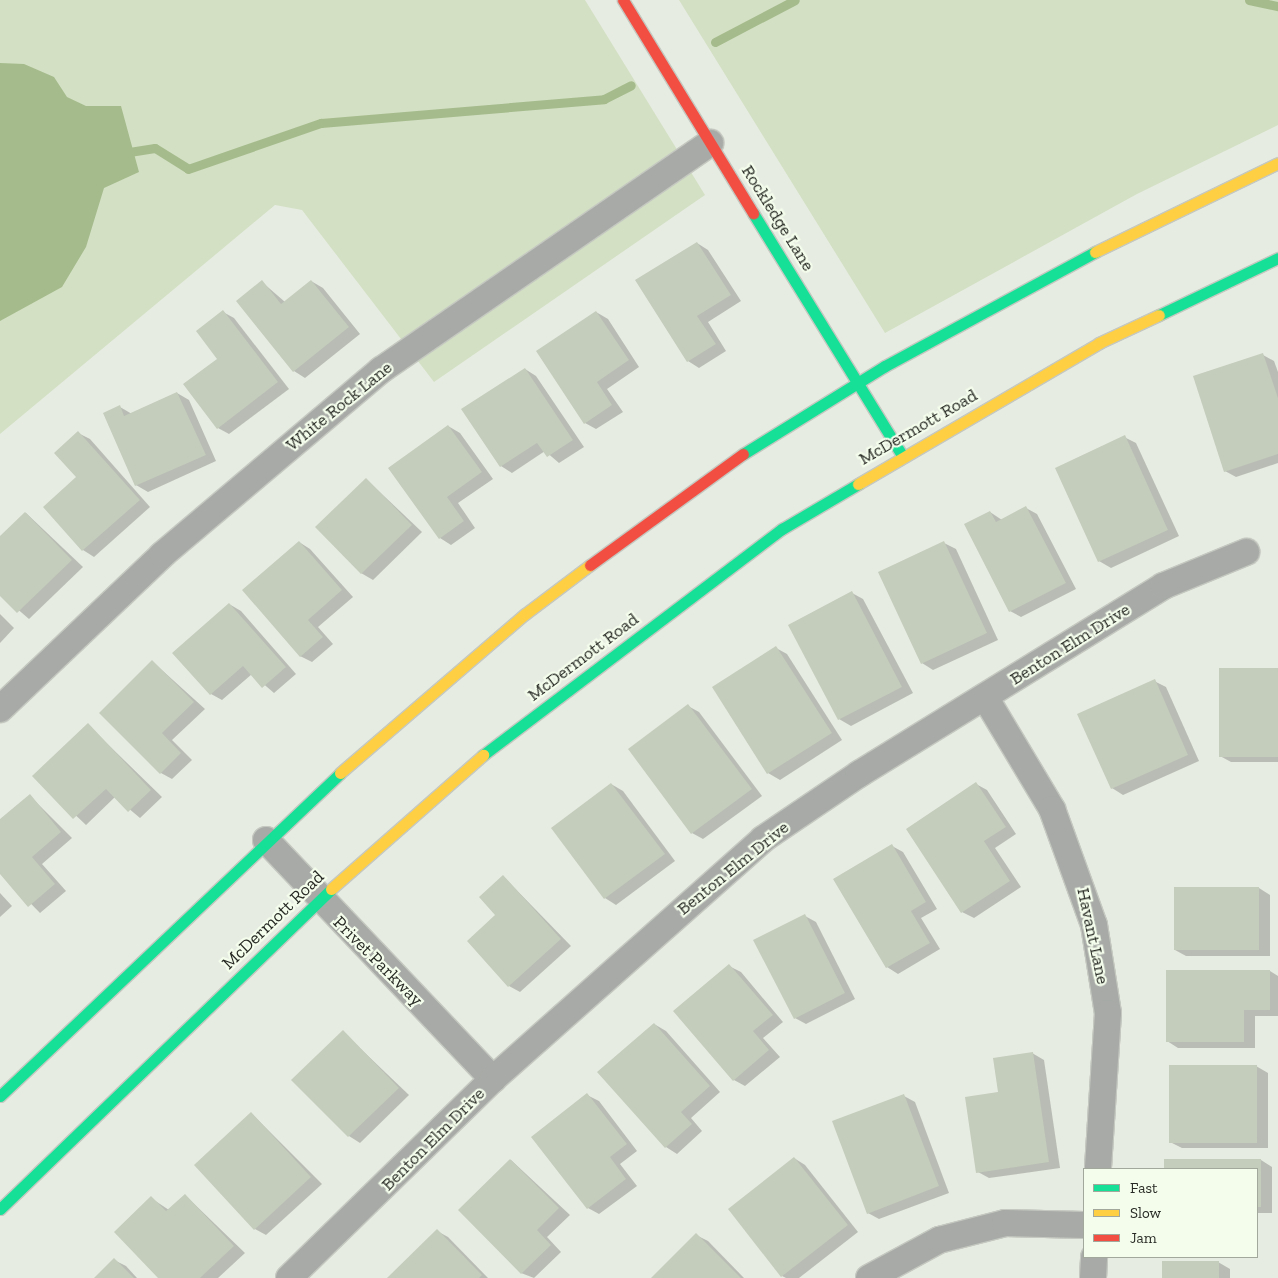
<!DOCTYPE html>
<html>
<head>
<meta charset="utf-8">
<style>
	body { margin:0 }
	#map { position:relative; width:1278px; height:1278px; overflow:hidden; background:#e7ece2; font-family:"Zilla Slab",serif }
	div>[style] { position:absolute }
	[style*='--x'] { left:calc(var(--x)*1px); top:calc(var(--y)*1px); width:calc(var(--w)*1px); rotate:calc(var(--a)*1deg) }
	.green>* { inset:0; background:#d3e0c4 }
	.water>* { inset:0; background:#a5bb8c }
	.shadow>* { inset:0; background:#0003 }
	.stream>* { height:9px; margin:-4.5px; padding:0 4.5px; transform-origin:4.5px; border-radius:4.5px; background:#a5bb8c }
	.building>* { inset:0; background:#c4ccbc }
	.roads { filter:drop-shadow(1px 0 #c4c8c0) drop-shadow(-1px 0 #c4c8c0) drop-shadow(0 1px #c4c8c0) drop-shadow(0 -1px #c4c8c0) }
	.street>* { height:26px; margin:-13px; padding:0 13px; transform-origin:13px; border-radius:13px; background:#a7aaa6 }
	.fast>* { height:11px; margin:-5.5px; padding:0 5.5px; transform-origin:5.5px; border-radius:5.5px; background:#16e098 }
	.slow>* { height:11px; margin:-5.5px; padding:0 5.5px; transform-origin:5.5px; border-radius:5.5px; background:#ffcf43 }
	.jam>* { height:11px; margin:-5.5px; padding:0 5.5px; transform-origin:5.5px; border-radius:5.5px; background:#f24e42 }
	span { translate:-50% -50%; white-space:nowrap; text-align:center; line-height:1.15; -webkit-text-stroke:4.5px #f4fdec; paint-order:stroke }
	.street-label { font-size:18px; color:#262923 }
	.legend { position:absolute; left:1083px; top:1168px; width:175px; height:90px; box-sizing:border-box; background:#f4fdec; border:1px solid #a2a89c; margin:0; padding:6px 9px; list-style:none; font-size:15px; color:#262923 }
	.legend li { display:flex; align-items:center; gap:10px; height:25px }
	.legend b { width:25px; border:1px solid #a2a89c }
</style>
</head>
<body>
<div id="map">
	<div class="green">
		<div style="clip-path:polygon(0 0,585px 0,705px 195px,434px 382px,302px 210px,275px 205px,0 434px)"></div>
		<div style="clip-path:polygon(679px 0,1278px 0,1278px 125px,1137px 194px,885px 333px)"></div>
	</div>
	<div class="water">
		<div style="clip-path:polygon(0 63px,24px 64px,54px 77px,67px 97px,86px 106px,121px 106px,139px 172px,104px 188px,86px 247px,62px 287px,0 321px)"></div>
	</div>
	<div class="shadow">
		<div style="clip-path:polygon(697px 243px,708px 250px,741px 301px,708px 322px,726px 351px,699px 368px,688px 361px)"></div>
		<div style="clip-path:polygon(311px 281px,323px 288px,360px 334px,305px 378px,294px 371px,238px 301px,262px 282px,285px 302px)"></div>
		<div style="clip-path:polygon(223px 312px,234px 318px,289px 389px,229px 434px,218px 428px)"></div>
		<div style="clip-path:polygon(596px 312px,608px 319px,639px 367px,607px 389px,623px 412px,596px 429px,585px 423px)"></div>
		<div style="clip-path:polygon(1263px 355px,1274px 361px,1278px 372px,1278px 463px,1236px 477px,1225px 471px)"></div>
		<div style="clip-path:polygon(525px 369px,536px 376px,584px 447px,559px 463px,545px 451px,512px 473px,501px 466px)"></div>
		<div style="clip-path:polygon(177px 393px,189px 400px,216px 461px,148px 492px,136px 485px,120px 407px,132px 414px)"></div>
		<div style="clip-path:polygon(448px 426px,460px 433px,493px 479px,458px 503px,475px 528px,451px 545px,440px 538px)"></div>
		<div style="clip-path:polygon(78px 433px,90px 439px,150px 507px,94px 557px,83px 550px)"></div>
		<div style="clip-path:polygon(1124px 437px,1136px 443px,1179px 536px,1111px 568px,1099px 561px)"></div>
		<div style="clip-path:polygon(366px 479px,422px 532px,373px 580px,361px 573px)"></div>
		<div style="clip-path:polygon(1026px 508px,1037px 514px,1076px 589px,1021px 617px,1010px 611px,990px 512px,1002px 520px)"></div>
		<div style="clip-path:polygon(26px 513px,83px 567px,29px 619px,0 594px,0 538px)"></div>
		<div style="clip-path:polygon(299px 542px,310px 549px,353px 597px,318px 627px,333px 644px,312px 662px,300px 656px)"></div>
		<div style="clip-path:polygon(944px 543px,956px 549px,998px 640px,933px 670px,922px 663px)"></div>
		<div style="clip-path:polygon(852px 593px,863px 599px,913px 693px,851px 726px,839px 719px)"></div>
		<div style="clip-path:polygon(229px 604px,241px 611px,296px 674px,274px 693px,252px 674px,222px 700px,211px 694px)"></div>
		<div style="clip-path:polygon(0 614px,14px 628px,0 643px)"></div>
		<div style="clip-path:polygon(776px 648px,787px 654px,842px 740px,780px 780px,768px 773px)"></div>
		<div style="clip-path:polygon(153px 662px,205px 709px,172px 740px,192px 760px,172px 779px,161px 773px)"></div>
		<div style="clip-path:polygon(1278px 670px,1278px 762px,1231px 762px,1220px 756px)"></div>
		<div style="clip-path:polygon(1154px 681px,1166px 687px,1199px 761px,1123px 795px,1112px 788px)"></div>
		<div style="clip-path:polygon(688px 706px,699px 712px,762px 796px,703px 839px,692px 833px)"></div>
		<div style="clip-path:polygon(88px 725px,162px 797px,140px 818px,115px 797px,86px 825px,34px 776px)"></div>
		<div style="clip-path:polygon(611px 784px,623px 791px,675px 861px,616px 905px,605px 898px,552px 828px)"></div>
		<div style="clip-path:polygon(976px 784px,987px 790px,1016px 834px,995px 848px,1021px 887px,974px 918px,962px 912px)"></div>
		<div style="clip-path:polygon(30px 796px,72px 838px,42px 864px,66px 891px,40px 913px,0 872px,0 821px)"></div>
		<div style="clip-path:polygon(892px 846px,903px 852px,937px 909px,921px 918px,940px 949px,898px 974px,887px 967px)"></div>
		<div style="clip-path:polygon(503px 876px,571px 946px,520px 992px,509px 986px,497px 915px)"></div>
		<div style="clip-path:polygon(1259px 888px,1270px 895px,1270px 956px,1186px 956px,1175px 950px)"></div>
		<div style="clip-path:polygon(0 893px,12px 906px,0 917px)"></div>
		<div style="clip-path:polygon(805px 916px,816px 922px,855px 999px,806px 1024px,795px 1018px)"></div>
		<div style="clip-path:polygon(729px 966px,741px 972px,783px 1022px,763px 1038px,780px 1057px,745px 1086px,734px 1080px)"></div>
		<div style="clip-path:polygon(1167px 971px,1270px 971px,1278px 976px,1278px 1016px,1255px 1016px,1255px 1048px,1178px 1048px,1167px 1041px)"></div>
		<div style="clip-path:polygon(654px 1024px,666px 1031px,720px 1092px,691px 1118px,702px 1131px,677px 1154px,666px 1147px)"></div>
		<div style="clip-path:polygon(343px 1032px,409px 1095px,360px 1143px,349px 1136px)"></div>
		<div style="clip-path:polygon(1032px 1053px,1044px 1060px,1060px 1168px,989px 1178px,978px 1172px)"></div>
		<div style="clip-path:polygon(1256px 1066px,1268px 1073px,1268px 1148px,1182px 1148px,1170px 1142px)"></div>
		<div style="clip-path:polygon(587px 1095px,599px 1101px,637px 1151px,620px 1164px,637px 1186px,599px 1214px,588px 1208px)"></div>
		<div style="clip-path:polygon(904px 1096px,915px 1102px,949px 1193px,879px 1219px,868px 1213px)"></div>
		<div style="clip-path:polygon(251px 1113px,322px 1184px,266px 1235px,255px 1229px)"></div>
		<div style="clip-path:polygon(794px 1158px,805px 1165px,858px 1232px,799px 1278px,786px 1278px,782px 1276px)"></div>
		<div style="clip-path:polygon(511px 1160px,570px 1215px,547px 1237px,561px 1252px,534px 1278px,521px 1273px)"></div>
		<div style="clip-path:polygon(1165px 1160px,1261px 1160px,1272px 1167px,1272px 1213px,1257px 1213px,1257px 1169px,1165px 1169px)"></div>
		<div style="clip-path:polygon(185px 1195px,245px 1253px,218px 1278px,160px 1278px,151px 1198px,169px 1210px)"></div>
		<div style="clip-path:polygon(437px 1231px,448px 1237px,488px 1278px,389px 1278px)"></div>
		<div style="clip-path:polygon(696px 1235px,708px 1241px,744px 1278px,653px 1278px)"></div>
		<div style="clip-path:polygon(114px 1260px,126px 1266px,137px 1278px,96px 1278px)"></div>
		<div style="clip-path:polygon(1218px 1262px,1230px 1269px,1230px 1278px,1164px 1278px)"></div>
	</div>
	<div class="stream">
		<div style="--x:1249;--y:0;--w:30;--a:12"></div>
		<div style="--x:715;--y:42;--w:90;--a:-27.7"></div>
		<div style="--x:123;--y:153;--w:32;--a:-9"></div>
		<div style="--x:155;--y:148;--w:39;--a:32"></div>
		<div style="--x:188;--y:169;--w:141;--a:-19.1"></div>
		<div style="--x:321;--y:123;--w:284;--a:-4.8"></div>
		<div style="--x:604;--y:99;--w:30;--a:-27"></div>
	</div>
	<div class="building">
		<div style="clip-path:polygon(697px 242px,731px 295px,697px 316px,716px 344px,687px 362px,635px 280px)"></div>
		<div style="clip-path:polygon(262px 280px,281px 304px,311px 280px,349px 327px,293px 372px,236px 301px)"></div>
		<div style="clip-path:polygon(223px 310px,278px 382px,217px 429px,183px 384px,217px 359px,196px 331px)"></div>
		<div style="clip-path:polygon(596px 311px,629px 360px,597px 382px,612px 405px,584px 424px,536px 351px)"></div>
		<div style="clip-path:polygon(1263px 353px,1278px 398px,1278px 454px,1224px 472px,1193px 376px)"></div>
		<div style="clip-path:polygon(525px 368px,573px 440px,547px 457px,537px 443px,500px 467px,461px 409px)"></div>
		<div style="clip-path:polygon(177px 392px,206px 455px,135px 486px,103px 413px,120px 405px,124px 416px)"></div>
		<div style="clip-path:polygon(448px 425px,482px 472px,447px 497px,464px 521px,439px 539px,388px 468px)"></div>
		<div style="clip-path:polygon(78px 431px,140px 500px,82px 551px,43px 507px,76px 477px,54px 453px)"></div>
		<div style="clip-path:polygon(1125px 435px,1168px 530px,1098px 562px,1055px 468px)"></div>
		<div style="clip-path:polygon(366px 478px,412px 525px,361px 574px,315px 527px)"></div>
		<div style="clip-path:polygon(1026px 506px,1066px 583px,1009px 612px,964px 524px,990px 511px,996px 522px)"></div>
		<div style="clip-path:polygon(25px 512px,72px 560px,17px 613px,0 596px,0 536px)"></div>
		<div style="clip-path:polygon(299px 541px,342px 590px,308px 620px,323px 637px,300px 657px,242px 590px)"></div>
		<div style="clip-path:polygon(944px 541px,987px 633px,921px 664px,878px 572px)"></div>
		<div style="clip-path:polygon(852px 591px,902px 687px,838px 720px,788px 625px)"></div>
		<div style="clip-path:polygon(229px 603px,286px 667px,262px 688px,243px 666px,210px 695px,172px 653px)"></div>
		<div style="clip-path:polygon(776px 646px,832px 733px,767px 774px,712px 687px)"></div>
		<div style="clip-path:polygon(152px 660px,194px 702px,162px 733px,181px 753px,160px 774px,99px 713px)"></div>
		<div style="clip-path:polygon(1219px 668px,1278px 668px,1278px 757px,1219px 757px)"></div>
		<div style="clip-path:polygon(1155px 679px,1188px 755px,1111px 789px,1077px 714px)"></div>
		<div style="clip-path:polygon(688px 704px,752px 789px,691px 834px,628px 749px)"></div>
		<div style="clip-path:polygon(88px 723px,151px 790px,128px 812px,106px 789px,73px 819px,32px 776px)"></div>
		<div style="clip-path:polygon(976px 782px,1006px 827px,984px 841px,1010px 881px,961px 913px,906px 829px)"></div>
		<div style="clip-path:polygon(611px 783px,665px 854px,604px 899px,551px 828px)"></div>
		<div style="clip-path:polygon(30px 794px,61px 832px,32px 857px,55px 884px,28px 907px,0 874px,0 819px)"></div>
		<div style="clip-path:polygon(892px 844px,926px 902px,911px 911px,930px 943px,886px 968px,833px 879px)"></div>
		<div style="clip-path:polygon(503px 875px,561px 939px,508px 987px,467px 941px,495px 915px,479px 897px)"></div>
		<div style="clip-path:polygon(1174px 887px,1259px 887px,1259px 950px,1174px 950px)"></div>
		<div style="clip-path:polygon(805px 914px,845px 993px,794px 1019px,753px 940px)"></div>
		<div style="clip-path:polygon(729px 964px,773px 1015px,753px 1031px,769px 1050px,733px 1081px,673px 1011px)"></div>
		<div style="clip-path:polygon(1166px 970px,1270px 970px,1270px 1010px,1244px 1010px,1244px 1042px,1166px 1042px)"></div>
		<div style="clip-path:polygon(654px 1023px,710px 1086px,681px 1112px,692px 1124px,665px 1148px,597px 1072px)"></div>
		<div style="clip-path:polygon(343px 1030px,399px 1088px,348px 1137px,291px 1080px)"></div>
		<div style="clip-path:polygon(1033px 1052px,1049px 1162px,976px 1173px,965px 1097px,998px 1092px,993px 1058px)"></div>
		<div style="clip-path:polygon(1169px 1065px,1257px 1065px,1257px 1143px,1169px 1143px)"></div>
		<div style="clip-path:polygon(587px 1093px,627px 1144px,610px 1157px,626px 1179px,587px 1209px,531px 1137px)"></div>
		<div style="clip-path:polygon(904px 1094px,939px 1186px,867px 1214px,832px 1121px)"></div>
		<div style="clip-path:polygon(251px 1112px,311px 1177px,254px 1230px,194px 1165px)"></div>
		<div style="clip-path:polygon(794px 1157px,848px 1225px,781px 1277px,728px 1209px)"></div>
		<div style="clip-path:polygon(510px 1159px,559px 1208px,537px 1230px,551px 1245px,521px 1274px,458px 1210px)"></div>
		<div style="clip-path:polygon(1164px 1159px,1261px 1159px,1261px 1207px,1257px 1207px,1257px 1169px,1164px 1169px)"></div>
		<div style="clip-path:polygon(185px 1194px,234px 1246px,200px 1278px,158px 1278px,114px 1232px,151px 1196px,166px 1211px)"></div>
		<div style="clip-path:polygon(437px 1229px,482px 1275px,479px 1278px,387px 1278px)"></div>
		<div style="clip-path:polygon(696px 1233px,741px 1278px,651px 1278px)"></div>
		<div style="clip-path:polygon(114px 1258px,134px 1278px,94px 1278px)"></div>
		<div style="clip-path:polygon(1162px 1261px,1219px 1261px,1219px 1278px,1162px 1278px)"></div>
	</div>
	<div class="roads">
		<div class="street">
			<div style="--x:985;--y:697;--w:131;--a:59.1"></div>
			<div style="--x:1052;--y:809;--w:123;--a:70.1"></div>
			<div style="--x:1094;--y:925;--w:89;--a:81"></div>
			<div style="--x:1108;--y:1013;--w:156;--a:93.7"></div>
			<div style="--x:0;--y:709;--w:224;--a:-43.5"></div>
			<div style="--x:162;--y:555;--w:287;--a:-40.2"></div>
			<div style="--x:381;--y:370;--w:400;--a:-34.6"></div>
			<div style="--x:266;--y:840;--w:330;--a:46.5"></div>
			<div style="--x:289;--y:1278;--w:285;--a:-44.3"></div>
			<div style="--x:493;--y:1079;--w:361;--a:-41.6"></div>
			<div style="--x:763;--y:839;--w:116;--a:-34.1"></div>
			<div style="--x:859;--y:774;--w:357;--a:-31.7"></div>
			<div style="--x:1163;--y:586;--w:90;--a:-22.3"></div>
			<div style="--x:869;--y:1278;--w:80;--a:-28.5"></div>
			<div style="--x:939;--y:1240;--w:68;--a:-14.4"></div>
			<div style="--x:1005;--y:1223;--w:79;--a:1.5"></div>
			<div style="--x:1093;--y:1278;--w:21;--a:-87"></div>
		</div>
		<div class="fast">
			<div style="--x:753;--y:213;--w:284;--a:58.4"></div>
			<div style="--x:1159;--y:315;--w:132;--a:-25.6"></div>
			<div style="--x:743;--y:454;--w:167;--a:-31.8"></div>
			<div style="--x:885;--y:366;--w:239;--a:-28.5"></div>
			<div style="--x:483;--y:755;--w:375;--a:-37.1"></div>
			<div style="--x:782;--y:529;--w:88;--a:-30.6"></div>
			<div style="--x:0;--y:1096;--w:469;--a:-43.5"></div>
			<div style="--x:0;--y:1209;--w:460;--a:-44"></div>
		</div>
		<div class="slow">
			<div style="--x:1095;--y:252;--w:203;--a:-25.9"></div>
			<div style="--x:858;--y:484;--w:279;--a:-30.3"></div>
			<div style="--x:1099;--y:343;--w:66;--a:-25"></div>
			<div style="--x:340;--y:773;--w:244;--a:-40.7"></div>
			<div style="--x:525;--y:614;--w:81;--a:-37"></div>
			<div style="--x:331;--y:889;--w:203;--a:-41.4"></div>
		</div>
		<div class="jam">
			<div style="--x:623;--y:0;--w:250;--a:58.6"></div>
			<div style="--x:590;--y:565;--w:189;--a:-36"></div>
		</div>
	</div>
	<div class="street-label">
		<span style="left:778px;top:218px;rotate:58deg">Rockledge Lane</span>
		<span style="left:339px;top:406px;rotate:-39deg">White Rock Lane</span>
		<span style="left:918px;top:427px;rotate:-30deg">McDermott Road</span>
		<span style="left:1070px;top:644px;rotate:-32deg">Benton Elm Drive</span>
		<span style="left:583px;top:657px;rotate:-37deg">McDermott Road</span>
		<span style="left:733px;top:868px;rotate:-39deg">Benton Elm Drive</span>
		<span style="left:273px;top:920px;rotate:-44deg">McDermott Road</span>
		<span style="left:1093px;top:936px;rotate:78deg">Havant Lane</span>
		<span style="left:378px;top:961px;rotate:45deg">Privet Parkway</span>
		<span style="left:433px;top:1139px;rotate:-45deg">Benton Elm Drive</span>
	</div>
	<ul class="legend">
	<li><b style="height:6px;background:#16e098"></b>Fast</li>
	<li><b style="height:6px;background:#ffcf43"></b>Slow</li>
	<li><b style="height:6px;background:#f24e42"></b>Jam</li>
	</ul>
</div>
</body>
</html>
